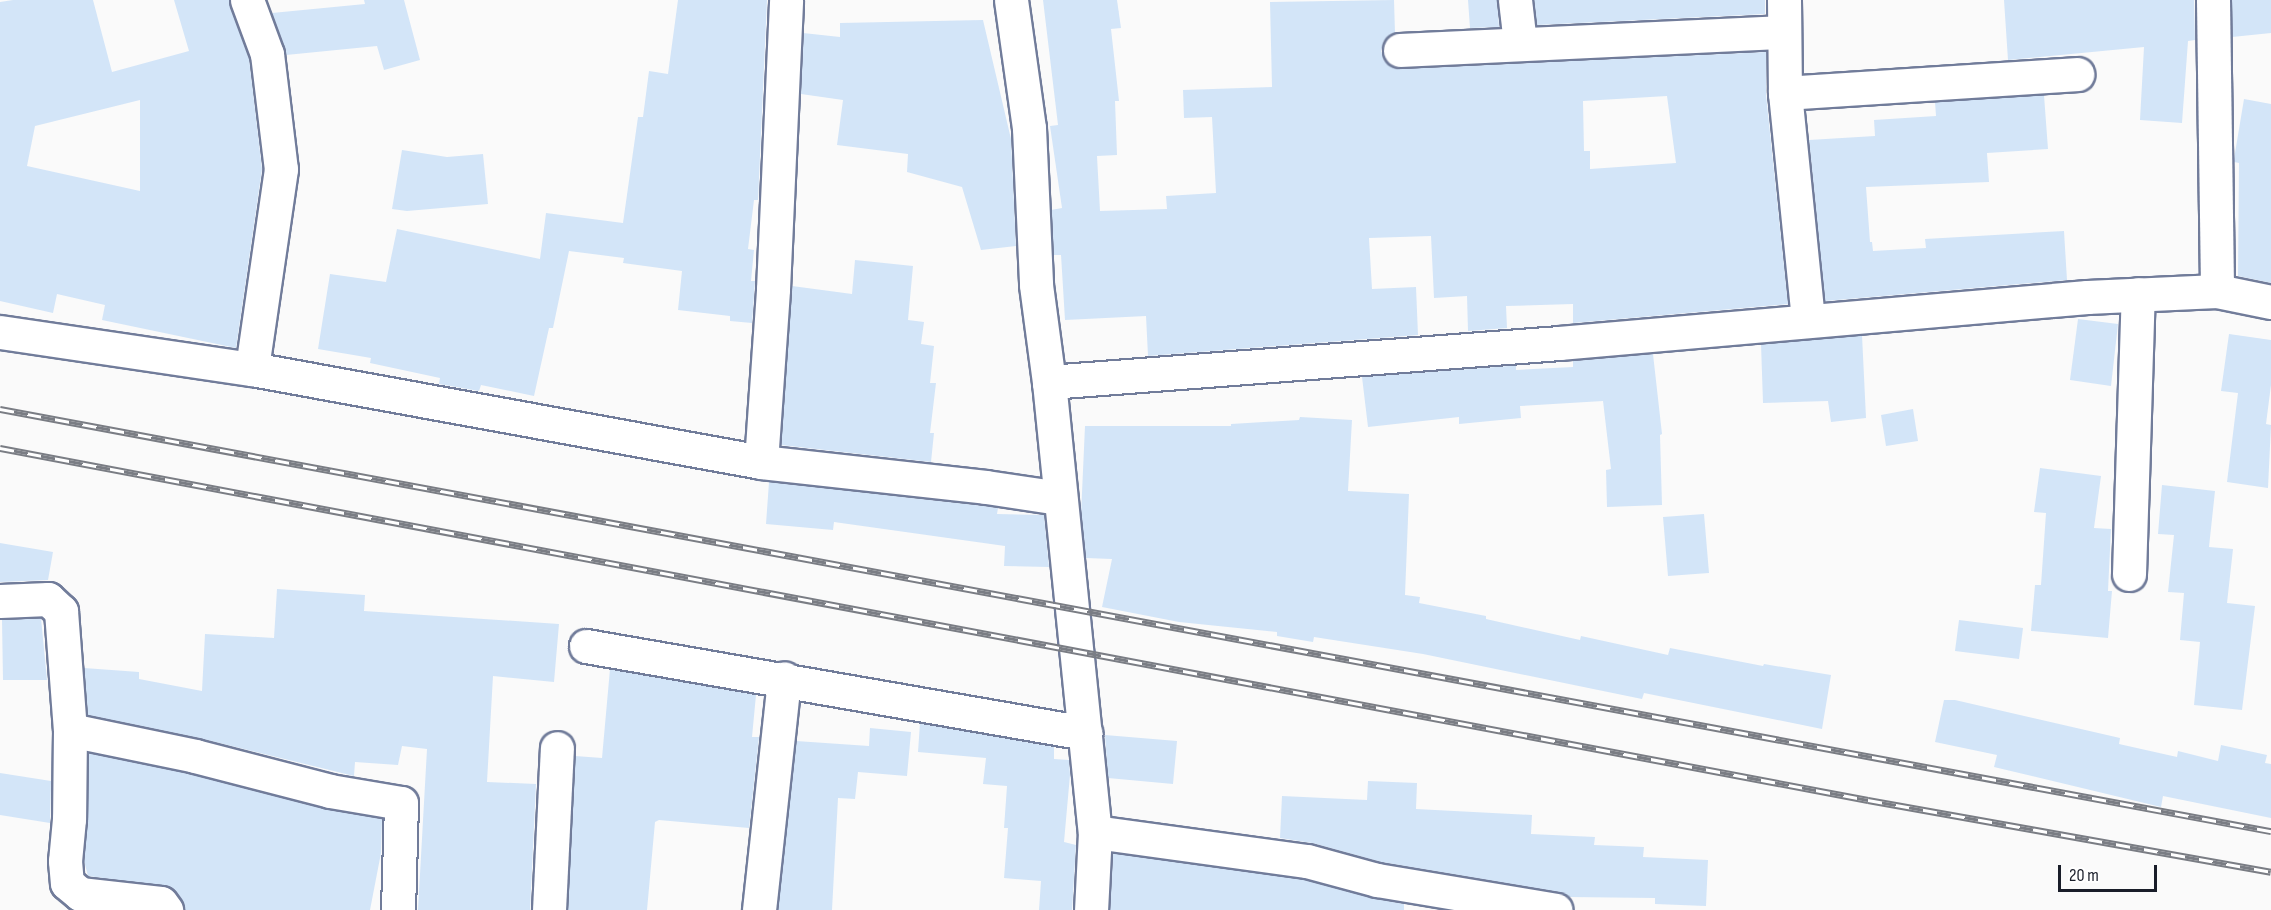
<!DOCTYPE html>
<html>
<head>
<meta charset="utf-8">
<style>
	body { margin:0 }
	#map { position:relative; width:2271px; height:910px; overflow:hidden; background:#fafafa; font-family:"Sofia Sans Condensed",sans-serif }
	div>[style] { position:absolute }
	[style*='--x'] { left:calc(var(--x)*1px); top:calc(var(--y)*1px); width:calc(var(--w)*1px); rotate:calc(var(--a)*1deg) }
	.building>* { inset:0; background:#d3e5f8 }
	.roads { filter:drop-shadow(2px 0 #717c9a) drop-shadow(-2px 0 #717c9a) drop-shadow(0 2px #717c9a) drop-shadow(0 -2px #717c9a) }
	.street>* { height:33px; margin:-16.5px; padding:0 16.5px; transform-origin:16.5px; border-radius:16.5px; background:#fff }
	.rail>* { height:7px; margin-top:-3.5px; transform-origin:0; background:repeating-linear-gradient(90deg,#fff 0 14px,#7a7d84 0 28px); box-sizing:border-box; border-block:2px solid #7a7d84 }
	span { translate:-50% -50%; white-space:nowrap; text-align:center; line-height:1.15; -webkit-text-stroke:4.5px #fff; paint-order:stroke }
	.scale { position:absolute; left:2058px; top:865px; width:99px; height:27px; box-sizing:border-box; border:3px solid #191d29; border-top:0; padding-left:8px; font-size:18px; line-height:21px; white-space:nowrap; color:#191d29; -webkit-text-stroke:4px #fff; paint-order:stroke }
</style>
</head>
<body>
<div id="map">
	<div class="building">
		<div style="clip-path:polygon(evenodd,13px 0,93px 0,112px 72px,189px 51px,174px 0,229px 0,249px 58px,262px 169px,236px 348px,102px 320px,105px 305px,57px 294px,53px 313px,0 301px,0 2px,13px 0,140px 100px,140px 191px,27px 166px,35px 126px,140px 100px)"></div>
		<div style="clip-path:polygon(364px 0,404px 0,420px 60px,384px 70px,377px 46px,286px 55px,272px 13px,365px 4px)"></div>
		<div style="clip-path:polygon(678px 0,767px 0,758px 200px,754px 200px,748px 249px,754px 250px,751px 281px,755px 281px,752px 323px,730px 321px,730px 316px,678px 310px,682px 271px,623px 263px,624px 258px,569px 251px,553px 328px,549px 328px,534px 396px,481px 385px,479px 391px,439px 384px,440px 378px,370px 363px,371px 358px,318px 349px,330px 274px,386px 282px,397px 229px,540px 259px,546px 213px,623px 223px,638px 117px,643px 117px,649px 71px,668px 74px)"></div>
		<div style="clip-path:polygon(evenodd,1043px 0,1117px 0,1121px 28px,1111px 29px,1119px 101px,1115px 101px,1117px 155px,1097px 156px,1100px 211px,1167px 209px,1166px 196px,1216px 193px,1212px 117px,1184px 118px,1183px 90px,1272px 87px,1270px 2px,1394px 0,1395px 33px,1384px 41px,1381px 51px,1384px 60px,1391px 66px,1400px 69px,1766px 52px,1766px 95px,1788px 304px,1573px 323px,1573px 304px,1506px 306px,1507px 328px,1468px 331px,1467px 296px,1434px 298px,1431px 236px,1369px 238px,1372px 289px,1416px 287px,1418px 335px,1148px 356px,1146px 316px,1065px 320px,1061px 255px,1054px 255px,1053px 242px,1051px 210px,1062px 208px,1050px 126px,1058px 125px,1043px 0,1667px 96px,1676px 163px,1590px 169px,1590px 151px,1584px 151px,1583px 101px,1667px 96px)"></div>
		<div style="clip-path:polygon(1468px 0,1497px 0,1499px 27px,1470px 28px)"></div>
		<div style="clip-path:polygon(1534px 0,1765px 0,1765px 14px,1537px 25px)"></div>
		<div style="clip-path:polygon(2004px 0,2194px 0,2195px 40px,2188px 41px,2182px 123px,2140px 120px,2144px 47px,2008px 60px)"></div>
		<div style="clip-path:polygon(2232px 0,2271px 0,2271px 33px,2232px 37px)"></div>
		<div style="clip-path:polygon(983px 20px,1011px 139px,1016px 246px,981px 250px,962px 187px,907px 172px,908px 154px,837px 145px,843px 100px,801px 94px,803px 33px,840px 37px,840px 23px)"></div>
		<div style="clip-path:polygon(2044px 95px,2048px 149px,1987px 153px,1989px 182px,1866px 187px,1870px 242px,1872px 242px,1873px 251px,1926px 248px,1925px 239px,2064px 231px,2067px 280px,1825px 301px,1809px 140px,1875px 136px,1874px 120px,1936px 116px,1935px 102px)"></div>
		<div style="clip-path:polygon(2244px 99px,2271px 104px,2271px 283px,2238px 276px,2239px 163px,2234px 162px,2234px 159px)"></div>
		<div style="clip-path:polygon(402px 150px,447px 157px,483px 154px,488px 204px,407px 211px,392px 209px)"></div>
		<div style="clip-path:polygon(855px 260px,913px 266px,908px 320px,924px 322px,921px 344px,934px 346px,930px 383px,936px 383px,930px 433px,934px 433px,931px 462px,781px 445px,792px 286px,852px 294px)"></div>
		<div style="clip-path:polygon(2078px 319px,2118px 324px,2111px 386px,2070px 380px)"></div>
		<div style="clip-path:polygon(2229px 334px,2271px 340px,2271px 385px,2266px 424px,2271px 425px,2268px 488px,2227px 482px,2238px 393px,2221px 391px)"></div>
		<div style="clip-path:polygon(1862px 335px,1866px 418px,1831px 422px,1828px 401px,1763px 403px,1761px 344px)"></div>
		<div style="clip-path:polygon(1653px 354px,1662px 434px,1660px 435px,1662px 505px,1607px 507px,1606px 470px,1611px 469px,1603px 401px,1520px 406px,1521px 418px,1459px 424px,1459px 417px,1368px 427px,1362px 377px,1509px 366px,1516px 366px,1516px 370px,1573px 367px,1573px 361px)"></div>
		<div style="clip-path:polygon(1913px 409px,1918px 441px,1886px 446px,1881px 415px)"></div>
		<div style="clip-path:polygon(1300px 417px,1352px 420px,1348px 491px,1409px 494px,1405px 595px,1420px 597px,1419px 603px,1486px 616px,1486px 619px,1580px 640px,1581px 636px,1668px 655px,1670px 648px,1763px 666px,1764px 664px,1831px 675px,1822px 729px,1644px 693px,1642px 699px,1423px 654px,1314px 637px,1313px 642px,1277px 636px,1277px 632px,1179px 622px,1102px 607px,1112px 559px,1086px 558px,1081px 515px,1085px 426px,1231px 426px,1231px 424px,1299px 420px)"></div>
		<div style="clip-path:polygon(2040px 468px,2101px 476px,2094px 528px,2111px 529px,2108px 591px,2112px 591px,2108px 638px,2031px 631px,2035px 585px,2041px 585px,2046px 513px,2034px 512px)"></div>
		<div style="clip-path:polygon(769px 482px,984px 506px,998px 508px,997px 514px,1044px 515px,1049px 567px,1004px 566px,1005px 546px,834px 522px,833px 530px,766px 524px)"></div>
		<div style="clip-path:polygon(2162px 485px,2215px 491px,2209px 547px,2233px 549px,2227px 603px,2255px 606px,2242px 710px,2194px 705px,2200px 642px,2180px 640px,2184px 593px,2168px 592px,2174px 535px,2158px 534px)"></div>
		<div style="clip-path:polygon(1704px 514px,1709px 573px,1668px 576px,1663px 517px)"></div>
		<div style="clip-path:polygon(0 543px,53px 552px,48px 580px,0 582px)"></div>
		<div style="clip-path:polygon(277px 589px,365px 595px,364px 611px,559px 624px,554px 682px,493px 676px,487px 782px,536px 784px,530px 910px,418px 910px,427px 749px,402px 746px,398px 765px,355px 762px,354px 776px,199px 738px,88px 715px,84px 668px,139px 672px,139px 679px,202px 691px,205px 634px,274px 638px)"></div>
		<div style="clip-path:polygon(41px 618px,47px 680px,3px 680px,2px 620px)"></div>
		<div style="clip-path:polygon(1959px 620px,2023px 628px,2019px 659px,1955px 651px)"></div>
		<div style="clip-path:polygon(610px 669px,756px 695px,752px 737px,759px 737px,749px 828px,659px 820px,655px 822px,647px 910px,568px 910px,575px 756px,602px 758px)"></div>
		<div style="clip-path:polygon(1944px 700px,1955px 700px,2120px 738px,2119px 744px,2177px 757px,2178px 751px,2218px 761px,2221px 745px,2267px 755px,2265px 763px,2271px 764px,2271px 818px,2163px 796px,2161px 807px,1994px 767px,1997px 755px,1935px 742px)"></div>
		<div style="clip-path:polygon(920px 723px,1054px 747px,1054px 759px,1069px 760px,1070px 775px,1064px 842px,1076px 845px,1072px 910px,1039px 910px,1041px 881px,1004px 878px,1008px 828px,1004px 828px,1007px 786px,983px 784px,986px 758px,918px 752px)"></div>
		<div style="clip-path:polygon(870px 728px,911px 732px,907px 776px,858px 772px,855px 799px,838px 798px,832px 910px,778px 910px,796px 741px,869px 746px)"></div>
		<div style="clip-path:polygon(1105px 735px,1177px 741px,1173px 784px,1108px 778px)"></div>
		<div style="clip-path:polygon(88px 753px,191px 774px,325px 809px,382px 819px,381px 853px,370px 910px,184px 910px,181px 899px,170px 887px,88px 876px,84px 861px,88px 819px)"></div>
		<div style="clip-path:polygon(0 773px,51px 781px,50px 823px,0 815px)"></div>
		<div style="clip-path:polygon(1368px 781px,1417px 783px,1416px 809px,1532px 815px,1531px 834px,1595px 837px,1594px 845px,1644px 847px,1643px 857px,1708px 860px,1706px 906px,1655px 904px,1655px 898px,1569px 897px,1559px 892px,1381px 862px,1312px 843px,1280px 838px,1282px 796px,1367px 800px)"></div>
		<div style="clip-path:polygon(1113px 853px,1303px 879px,1372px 898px,1404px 904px,1404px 910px,1110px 910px)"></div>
	</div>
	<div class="roads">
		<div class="street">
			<div style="--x:247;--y:0;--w:58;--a:69.7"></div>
			<div style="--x:267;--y:54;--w:116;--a:83.1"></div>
			<div style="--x:281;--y:169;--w:202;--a:98.3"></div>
			<div style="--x:1011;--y:0;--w:129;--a:82"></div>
			<div style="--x:1029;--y:128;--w:157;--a:87.4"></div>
			<div style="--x:1036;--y:285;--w:98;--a:82.4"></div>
			<div style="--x:1049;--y:382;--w:511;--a:-4.37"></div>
			<div style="--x:1559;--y:343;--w:530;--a:-4.98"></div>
			<div style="--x:2087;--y:297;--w:130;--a:-2.6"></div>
			<div style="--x:2217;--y:291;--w:55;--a:11.5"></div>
			<div style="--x:1515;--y:0;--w:43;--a:83.4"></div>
			<div style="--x:1784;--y:0;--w:93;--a:89.4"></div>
			<div style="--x:1785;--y:93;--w:228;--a:84.2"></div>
			<div style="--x:2213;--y:0;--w:291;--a:89.2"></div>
			<div style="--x:1400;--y:50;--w:384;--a:-2.7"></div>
			<div style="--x:1785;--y:93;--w:293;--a:-3.7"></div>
			<div style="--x:0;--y:332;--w:255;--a:8.4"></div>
			<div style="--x:252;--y:369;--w:517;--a:10.35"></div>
			<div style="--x:761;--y:462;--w:226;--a:6.3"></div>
			<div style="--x:986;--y:487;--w:75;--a:8.5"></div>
			<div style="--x:1049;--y:382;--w:452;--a:84.2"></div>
			<div style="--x:1095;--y:832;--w:78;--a:92.9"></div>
			<div style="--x:761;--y:462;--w:173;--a:-86"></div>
			<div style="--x:773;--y:289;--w:289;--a:-87.4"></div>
			<div style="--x:2129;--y:574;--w:280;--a:-88.2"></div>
			<div style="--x:0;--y:601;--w:48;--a:-2.4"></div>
			<div style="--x:48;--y:599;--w:18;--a:43"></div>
			<div style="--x:61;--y:611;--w:119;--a:85.7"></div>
			<div style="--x:70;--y:730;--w:128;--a:11.7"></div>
			<div style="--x:195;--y:756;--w:139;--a:14.5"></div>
			<div style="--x:330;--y:791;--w:72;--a:9.6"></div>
			<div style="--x:401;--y:803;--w:107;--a:91.6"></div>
			<div style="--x:586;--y:646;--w:507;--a:9.89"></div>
			<div style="--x:70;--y:730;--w:89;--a:90.6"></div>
			<div style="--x:69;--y:819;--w:42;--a:95.4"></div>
			<div style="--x:65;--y:861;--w:22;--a:85"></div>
			<div style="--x:67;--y:883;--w:17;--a:40"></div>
			<div style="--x:80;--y:894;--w:81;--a:6.3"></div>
			<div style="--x:161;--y:903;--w:9;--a:54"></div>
			<div style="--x:1095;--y:832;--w:214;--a:7.8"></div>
			<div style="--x:1307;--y:861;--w:73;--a:15.2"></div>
			<div style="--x:1377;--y:880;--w:181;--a:9.5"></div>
			<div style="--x:549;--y:910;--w:162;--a:-87.2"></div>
			<div style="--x:759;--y:910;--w:233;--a:-83.8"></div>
		</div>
	</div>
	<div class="rail">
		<div style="--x:0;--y:409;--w:2310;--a:10.53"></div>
		<div style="--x:0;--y:448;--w:1901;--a:10.67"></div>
		<div style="--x:1868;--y:800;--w:409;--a:10.1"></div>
	</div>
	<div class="scale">20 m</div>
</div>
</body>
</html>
